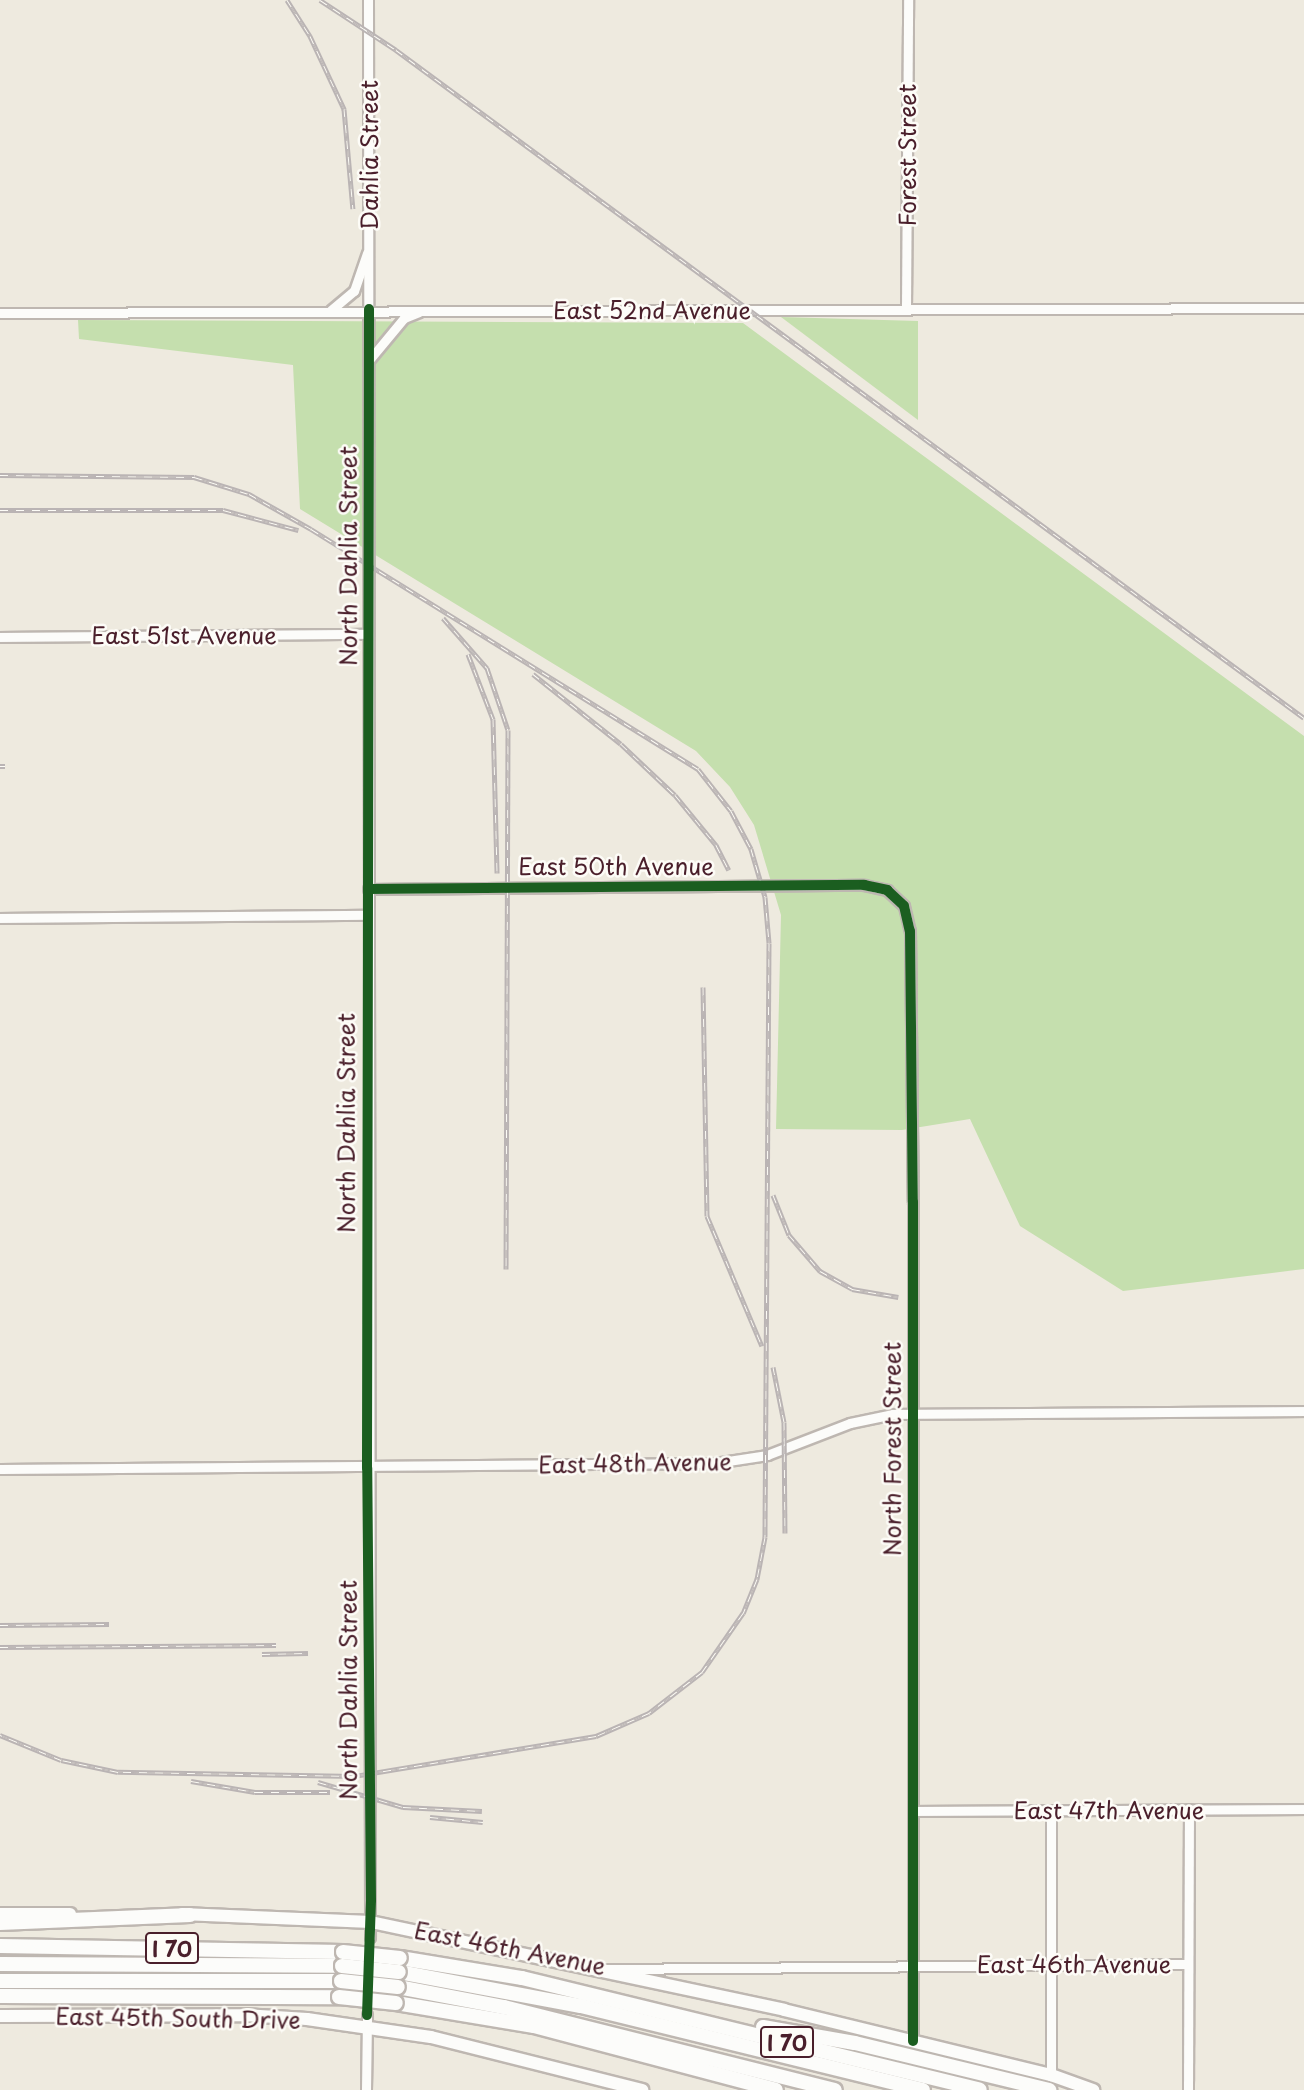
<!DOCTYPE html>
<html>
<head>
<meta charset="utf-8">
<style>
	body { margin:0 }
	#map { position:relative; width:1304px; height:2090px; overflow:hidden; background:#eeeadf; font-family:"Playpen Sans",sans-serif }
	div>[style] { position:absolute }
	[style*='--x'] { left:calc(var(--x)*1px); top:calc(var(--y)*1px); width:calc(var(--w)*1px); rotate:calc(var(--a)*1deg) }
	.green>* { inset:0; background:#c5dfae }
	.roads { filter:drop-shadow(2px 0 #beb7b1) drop-shadow(-2px 0 #beb7b1) drop-shadow(0 2px #beb7b1) drop-shadow(0 -2px #beb7b1) }
	.minor>* { height:9px; margin:-4.5px; padding:0 4.5px; transform-origin:4.5px; border-radius:4.5px; background:#fcfcfa }
	.major>* { height:12px; margin:-6px; padding:0 6px; transform-origin:6px; border-radius:6px; background:#fcfcfa }
	.highway>* { height:14px; margin:-7px; padding:0 7px; transform-origin:7px; border-radius:7px; background:#fcfcfa }
	.rail>* { height:5px; margin-top:-2.5px; transform-origin:0; background:repeating-linear-gradient(90deg,#fdfcf7 0 8px,#bab4b4 0 16px); box-sizing:border-box; border-block:2px solid #bab4b4 }
	.bridges { filter:drop-shadow(2px 0 #beb7b1) drop-shadow(-2px 0 #beb7b1) drop-shadow(0 2px #beb7b1) drop-shadow(0 -2px #beb7b1) }
	.highway-bridge>* { height:14px; margin:-7px; padding:0 7px; transform-origin:7px; border-radius:7px; background:#fcfcfa }
	.cycleway>* { height:10px; margin:-5px; padding:0 5px; transform-origin:5px; border-radius:5px; background:#1b5e20 }
	span { translate:-50% -50%; white-space:nowrap; text-align:center; line-height:1.15; -webkit-text-stroke:5px #fdfcf7; paint-order:stroke }
	.shield-label span { padding:2px 5px; background:#fdfcf7; border:2px solid; border-radius:5px; -webkit-text-stroke-width:0 }
	.shield-label { font-size:21px; color:#4a1f2b; font-weight:700 }
	.street-label { font-size:23px; color:#4a1f2b }
</style>
</head>
<body>
<div id="map">
	<div class="green">
		<div style="clip-path:polygon(781px 317px,918px 321px,918px 420px)"></div>
		<div style="clip-path:polygon(78px 320px,743px 323px,1304px 736px,1304px 1269px,1123px 1291px,1020px 1226px,970px 1119px,902px 1130px,776px 1129px,781px 915px,754px 825px,730px 787px,696px 751px,300px 509px,293px 365px,79px 339px)"></div>
	</div>
	<div class="roads">
		<div class="minor">
			<div style="--x:368;--y:0;--w:1937;--a:89.94"></div>
			<div style="--x:906;--y:309;--w:309;--a:-89.6"></div>
			<div style="--x:331;--y:310;--w:30;--a:-40"></div>
			<div style="--x:354;--y:291;--w:40;--a:-71.1"></div>
			<div style="--x:0;--y:313;--w:1304;--a:-0.22"></div>
			<div style="--x:370;--y:359;--w:53;--a:-50.3"></div>
			<div style="--x:404;--y:318;--w:16;--a:-22"></div>
			<div style="--x:0;--y:637;--w:368;--a:-0.5"></div>
			<div style="--x:368;--y:889;--w:496;--a:-0.5"></div>
			<div style="--x:864;--y:885;--w:24;--a:12"></div>
			<div style="--x:887;--y:890;--w:23;--a:43"></div>
			<div style="--x:904;--y:906;--w:26;--a:77"></div>
			<div style="--x:910;--y:931;--w:271;--a:89.4"></div>
			<div style="--x:913;--y:1202;--w:839;--a:90"></div>
			<div style="--x:0;--y:918;--w:368;--a:-0.5"></div>
			<div style="--x:0;--y:1469;--w:715;--a:-0.48"></div>
			<div style="--x:715;--y:1463;--w:53;--a:-8.7"></div>
			<div style="--x:767;--y:1455;--w:89;--a:-21.1"></div>
			<div style="--x:850;--y:1423;--w:44;--a:-11.8"></div>
			<div style="--x:893;--y:1414;--w:411;--a:-0.4"></div>
			<div style="--x:914;--y:1811;--w:390;--a:-0.3"></div>
			<div style="--x:606;--y:1969;--w:582;--a:-0.49"></div>
			<div style="--x:1051;--y:2075;--w:265;--a:-90"></div>
			<div style="--x:366;--y:2090;--w:75;--a:-89.2"></div>
			<div style="--x:1188;--y:2090;--w:281;--a:-89.8"></div>
		</div>
		<div class="major">
			<div style="--x:0;--y:1914;--w:70;--a:0"></div>
			<div style="--x:182;--y:1914;--w:189;--a:2.4"></div>
			<div style="--x:371;--y:1922;--w:422;--a:12"></div>
			<div style="--x:784;--y:2010;--w:275;--a:13.7"></div>
			<div style="--x:1051;--y:2075;--w:45;--a:19.7"></div>
			<div style="--x:0;--y:2016;--w:244;--a:-0.2"></div>
			<div style="--x:244;--y:2015;--w:63;--a:3.6"></div>
			<div style="--x:307;--y:2019;--w:125;--a:8.3"></div>
			<div style="--x:431;--y:2037;--w:218;--a:14.1"></div>
		</div>
		<div class="highway">
			<div style="--x:0;--y:1923;--w:190;--a:-2.4"></div>
			<div style="--x:0;--y:1946;--w:343;--a:1"></div>
			<div style="--x:400;--y:1958;--w:124;--a:9.3"></div>
			<div style="--x:522;--y:1978;--w:471;--a:13.7"></div>
			<div style="--x:0;--y:1964;--w:342;--a:0.3"></div>
			<div style="--x:399;--y:1972;--w:185;--a:10.6"></div>
			<div style="--x:581;--y:2006;--w:352;--a:13.8"></div>
			<div style="--x:0;--y:1981;--w:341;--a:0"></div>
			<div style="--x:398;--y:1987;--w:108;--a:10.7"></div>
			<div style="--x:504;--y:2007;--w:341;--a:14.1"></div>
			<div style="--x:0;--y:1996;--w:339;--a:0.2"></div>
			<div style="--x:396;--y:2003;--w:140;--a:9.5"></div>
			<div style="--x:534;--y:2026;--w:250;--a:14.8"></div>
			<div style="--x:763;--y:2027;--w:93;--a:9.9"></div>
			<div style="--x:855;--y:2043;--w:200;--a:13.6"></div>
		</div>
	</div>
	<div class="rail">
		<div style="--x:287;--y:0;--w:43;--a:57.4"></div>
		<div style="--x:310;--y:36;--w:81;--a:65"></div>
		<div style="--x:344;--y:109;--w:100;--a:84.9"></div>
		<div style="--x:320;--y:0;--w:91;--a:33.3"></div>
		<div style="--x:396;--y:50;--w:1127;--a:36.34"></div>
		<div style="--x:0;--y:475;--w:194;--a:0.6"></div>
		<div style="--x:194;--y:477;--w:58;--a:17.2"></div>
		<div style="--x:249;--y:494;--w:71;--a:29.4"></div>
		<div style="--x:311;--y:529;--w:455;--a:31.8"></div>
		<div style="--x:698;--y:769;--w:53;--a:51.8"></div>
		<div style="--x:731;--y:811;--w:43;--a:62.2"></div>
		<div style="--x:751;--y:849;--w:50;--a:73.7"></div>
		<div style="--x:765;--y:897;--w:46;--a:85"></div>
		<div style="--x:769;--y:943;--w:594;--a:90.39"></div>
		<div style="--x:765;--y:1537;--w:43;--a:100.8"></div>
		<div style="--x:757;--y:1579;--w:37;--a:112"></div>
		<div style="--x:743;--y:1613;--w:72;--a:124.8"></div>
		<div style="--x:702;--y:1672;--w:67;--a:142.3"></div>
		<div style="--x:649;--y:1713;--w:58;--a:156.5"></div>
		<div style="--x:596;--y:1736;--w:244;--a:170.6"></div>
		<div style="--x:355;--y:1776;--w:237;--a:-179"></div>
		<div style="--x:118;--y:1772;--w:58;--a:-168.1"></div>
		<div style="--x:61;--y:1760;--w:66;--a:-157.7"></div>
		<div style="--x:0;--y:510;--w:223;--a:0"></div>
		<div style="--x:223;--y:510;--w:78;--a:14.9"></div>
		<div style="--x:443;--y:618;--w:67;--a:48.7"></div>
		<div style="--x:487;--y:668;--w:65;--a:71.3"></div>
		<div style="--x:508;--y:730;--w:539;--a:90.21"></div>
		<div style="--x:468;--y:654;--w:70;--a:69"></div>
		<div style="--x:493;--y:719;--w:154;--a:88.5"></div>
		<div style="--x:533;--y:674;--w:112;--a:38.5"></div>
		<div style="--x:621;--y:744;--w:74;--a:43.4"></div>
		<div style="--x:675;--y:795;--w:65;--a:50.6"></div>
		<div style="--x:716;--y:845;--w:28;--a:63"></div>
		<div style="--x:0;--y:766;--w:5;--a:0"></div>
		<div style="--x:703;--y:987;--w:229;--a:89"></div>
		<div style="--x:707;--y:1216;--w:141;--a:67.1"></div>
		<div style="--x:773;--y:1195;--w:43;--a:68.2"></div>
		<div style="--x:789;--y:1235;--w:48;--a:49.3"></div>
		<div style="--x:820;--y:1271;--w:37;--a:29"></div>
		<div style="--x:852;--y:1289;--w:47;--a:9.9"></div>
		<div style="--x:773;--y:1367;--w:56;--a:78.7"></div>
		<div style="--x:784;--y:1422;--w:111;--a:89.5"></div>
		<div style="--x:0;--y:1625;--w:109;--a:-0.5"></div>
		<div style="--x:0;--y:1647;--w:276;--a:-0.4"></div>
		<div style="--x:262;--y:1654;--w:46;--a:-1.2"></div>
		<div style="--x:191;--y:1781;--w:65;--a:9.8"></div>
		<div style="--x:255;--y:1792;--w:75;--a:0"></div>
		<div style="--x:318;--y:1782;--w:89;--a:16.4"></div>
		<div style="--x:403;--y:1807;--w:79;--a:2.9"></div>
		<div style="--x:430;--y:1817;--w:53;--a:5.4"></div>
	</div>
	<div class="bridges">
		<div class="highway-bridge">
			<div style="--x:343;--y:1952;--w:57;--a:6"></div>
			<div style="--x:342;--y:1966;--w:57;--a:6"></div>
			<div style="--x:341;--y:1981;--w:57;--a:6"></div>
			<div style="--x:339;--y:1997;--w:57;--a:6"></div>
		</div>
	</div>
	<div class="cycleway">
		<div style="--x:368;--y:889;--w:496;--a:-0.5"></div>
		<div style="--x:864;--y:885;--w:24;--a:12"></div>
		<div style="--x:887;--y:890;--w:23;--a:43"></div>
		<div style="--x:904;--y:906;--w:26;--a:77"></div>
		<div style="--x:910;--y:931;--w:271;--a:89.4"></div>
		<div style="--x:913;--y:1202;--w:839;--a:90"></div>
		<div style="--x:367;--y:2015;--w:115;--a:-88"></div>
		<div style="--x:371;--y:1900;--w:432;--a:-90.5"></div>
		<div style="--x:367;--y:1468;--w:1159;--a:-89.9"></div>
	</div>
	<div class="shield-label">
		<span style="left:172px;top:1948px">I 70</span>
		<span style="left:787px;top:2042px">I 70</span>
	</div>
	<div class="street-label">
		<span style="left:369px;top:155px;rotate:-90deg">Dahlia Street</span>
		<span style="left:907px;top:155px;rotate:-90deg">Forest Street</span>
		<span style="left:652px;top:310px">East 52nd Avenue</span>
		<span style="left:348px;top:556px;rotate:-90deg">North Dahlia Street</span>
		<span style="left:184px;top:635px">East 51st Avenue</span>
		<span style="left:616px;top:866px">East 50th Avenue</span>
		<span style="left:346px;top:1123px;rotate:-90deg">North Dahlia Street</span>
		<span style="left:892px;top:1449px;rotate:-90deg">North Forest Street</span>
		<span style="left:635px;top:1463px;rotate:-1deg">East 48th Avenue</span>
		<span style="left:348px;top:1690px;rotate:-90deg">North Dahlia Street</span>
		<span style="left:1109px;top:1810px">East 47th Avenue</span>
		<span style="left:510px;top:1948px;rotate:11deg">East 46th Avenue</span>
		<span style="left:1074px;top:1964px">East 46th Avenue</span>
		<span style="left:178px;top:2018px;rotate:1deg">East 45th South Drive</span>
	</div>
</div>
</body>
</html>
